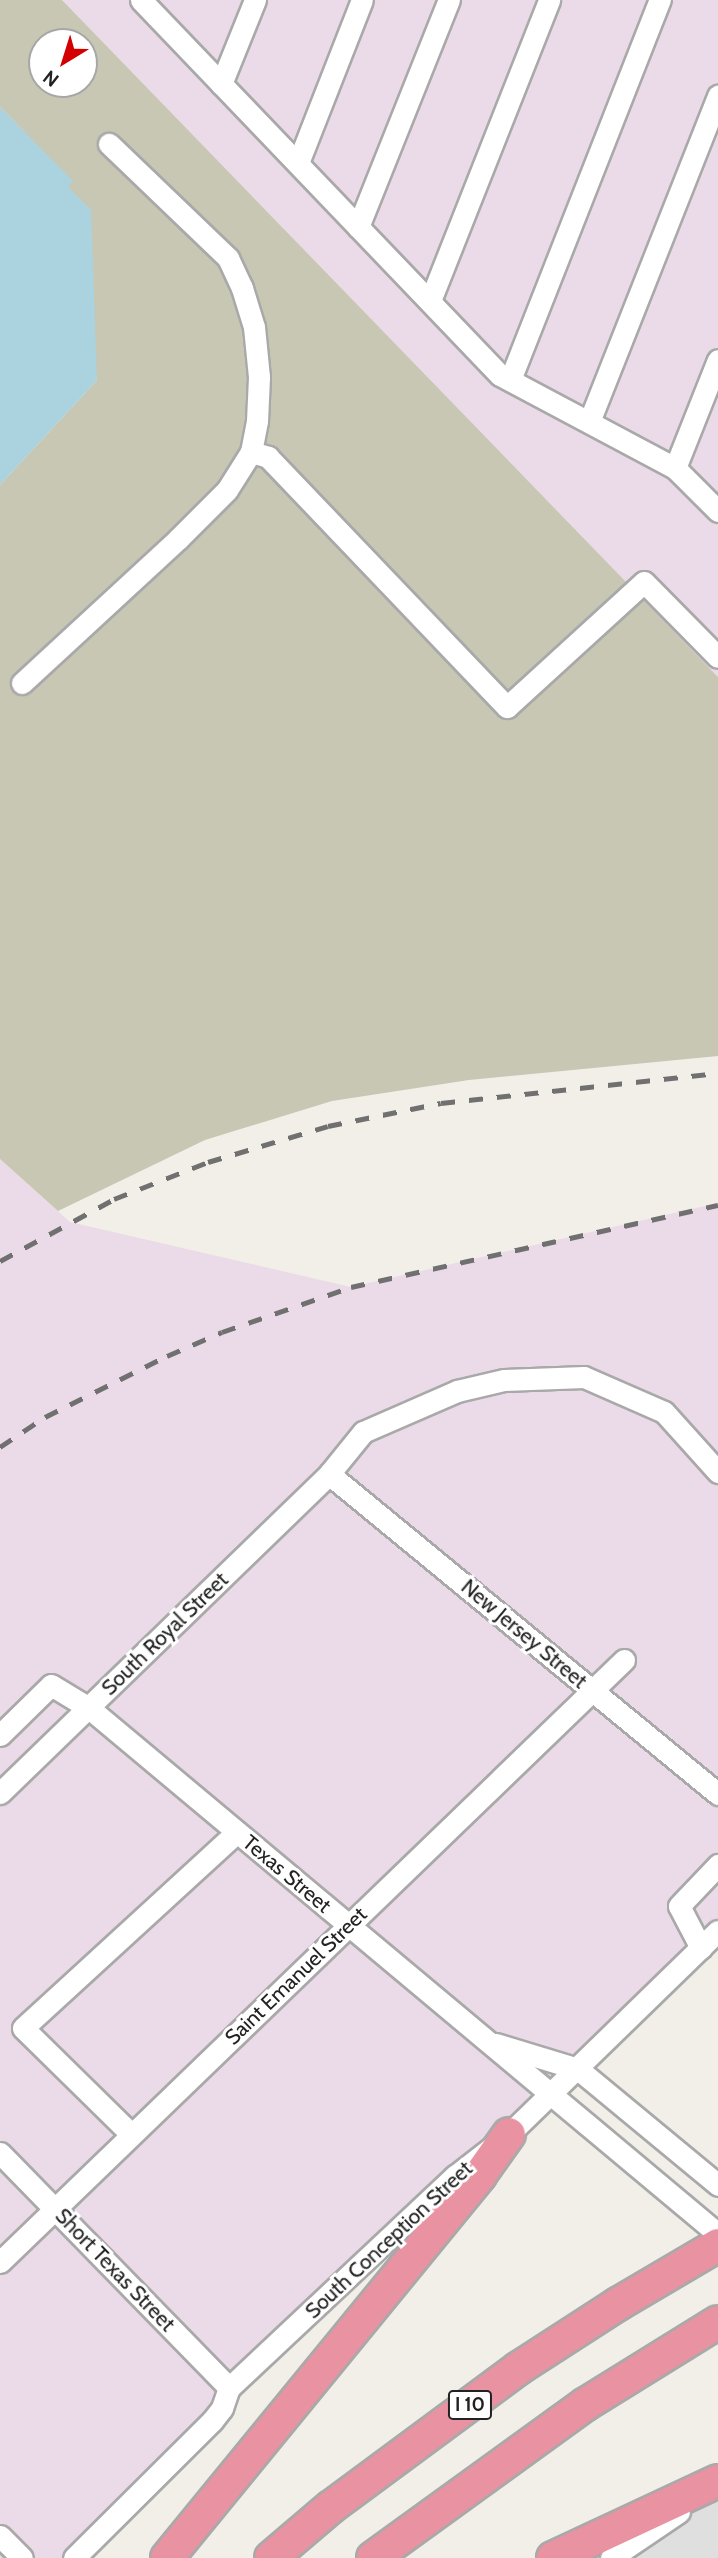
<!DOCTYPE html>
<html>
<head>
<meta charset="utf-8">
<style>
	body { margin:0 }
	#map { position:relative; width:718px; height:2558px; overflow:hidden; background:#f2efe9; font-family:Cabin,sans-serif }
	div>[style] { position:absolute }
	[style*='--x'] { left:calc(var(--x)*1px); top:calc(var(--y)*1px); width:calc(var(--w)*1px); rotate:calc(var(--a)*1deg) }
	.residential>* { inset:0; background:#e0dfdf }
	.industrial>* { inset:0; background:#ebdbe8 }
	.construction>* { inset:0; background:#c7c7b4 }
	.water>* { inset:0; background:#aad3df }
	.roads { filter:drop-shadow(2px 0 #a9a9a9) drop-shadow(-2px 0 #a9a9a9) drop-shadow(0 2px #a9a9a9) drop-shadow(0 -2px #a9a9a9) }
	.minor>* { height:21px; margin:-10.5px; padding:0 10.5px; transform-origin:10.5px; border-radius:10.5px; background:#fff }
	.highway>* { height:32px; margin:-16px; padding:0 16px; transform-origin:16px; border-radius:16px; background:#e892a2 }
	.rail>* { height:5px; margin-top:-2.5px; transform-origin:0; background:repeating-linear-gradient(90deg,#707070 0 14px,transparent 0 28px) }
	span { translate:-50% -50%; white-space:nowrap; text-align:center; line-height:1.15; -webkit-text-stroke:6px #fff; paint-order:stroke }
	.shield-label span { padding:2px 5px; background:#fff; border:2px solid; border-radius:5px; -webkit-text-stroke-width:0 }
	.shield-label { font-size:19px; color:#222; font-weight:700 }
	.street-label { font-size:21px; color:#222 }
	.north { position:absolute; left:28px; top:28px; width:70px; height:70px; box-sizing:border-box; background:#fff; border:2px solid #a7a7a7; border-radius:50%; rotate:218deg; font-size:19px; font-weight:700; line-height:28px; text-align:center; color:#222 }
	.north::after { content:''; display:block; margin:auto; width:24px; height:32px; background:#d40000; clip-path:polygon(50% 0,100% 100%,50% 72%,0 100%) }
</style>
</head>
<body>
<div id="map">
	<div class="residential">
		<div style="clip-path:polygon(718px 2485px,718px 2558px,615px 2558px)"></div>
	</div>
	<div class="industrial">
		<div style="clip-path:polygon(62px 0,718px 0,718px 677px,583px 539px)"></div>
		<div style="clip-path:polygon(0 1159px,70px 1222px,351px 1287px,718px 1203px,718px 1931px,230px 2388px,78px 2558px,0 2558px)"></div>
	</div>
	<div class="construction">
		<div style="clip-path:polygon(evenodd,0 0,62px 0,718px 677px,718px 1056px,469px 1080px,332px 1101px,205px 1140px,58px 1211px,0 1159px,0 485px,97px 380px,68px 186px,72px 181px,0 107px,0 0,42px 42px,84px 42px,84px 84px,42px 84px,42px 42px)"></div>
	</div>
	<div class="water">
		<div style="clip-path:polygon(0 107px,73px 181px,68px 187px,91px 210px,97px 380px,0 485px)"></div>
	</div>
	<div class="roads">
		<div class="minor">
			<div style="--x:141;--y:0;--w:519;--a:46.25"></div>
			<div style="--x:500;--y:375;--w:198;--a:28"></div>
			<div style="--x:675;--y:468;--w:61;--a:45"></div>
			<div style="--x:221;--y:84;--w:91;--a:-68"></div>
			<div style="--x:298;--y:163;--w:175;--a:-68.6"></div>
			<div style="--x:358;--y:227;--w:245;--a:-68.2"></div>
			<div style="--x:430;--y:301;--w:324;--a:-68.4"></div>
			<div style="--x:510;--y:380;--w:409;--a:-68.5"></div>
			<div style="--x:589;--y:422;--w:351;--a:-68.4"></div>
			<div style="--x:251;--y:452;--w:18;--a:16"></div>
			<div style="--x:268;--y:457;--w:346;--a:46.3"></div>
			<div style="--x:507;--y:707;--w:185;--a:-42.4"></div>
			<div style="--x:644;--y:582;--w:105;--a:45.4"></div>
			<div style="--x:675;--y:468;--w:116;--a:-68.3"></div>
			<div style="--x:22;--y:683;--w:212;--a:-42.7"></div>
			<div style="--x:178;--y:539;--w:69;--a:-45"></div>
			<div style="--x:227;--y:490;--w:45;--a:-57.7"></div>
			<div style="--x:251;--y:452;--w:32;--a:-79"></div>
			<div style="--x:257;--y:421;--w:44;--a:-87.4"></div>
			<div style="--x:259;--y:377;--w:50;--a:-95.7"></div>
			<div style="--x:254;--y:327;--w:41;--a:-107.1"></div>
			<div style="--x:242;--y:288;--w:33;--a:-115"></div>
			<div style="--x:228;--y:258;--w:165;--a:-136.2"></div>
			<div style="--x:329;--y:1474;--w:504;--a:39.44"></div>
			<div style="--x:0;--y:1735;--w:71;--a:-44.4"></div>
			<div style="--x:51;--y:1685;--w:44;--a:31.2"></div>
			<div style="--x:89;--y:1708;--w:820;--a:39.9"></div>
			<div style="--x:0;--y:1793;--w:458;--a:-44.1"></div>
			<div style="--x:329;--y:1474;--w:54;--a:-51"></div>
			<div style="--x:363;--y:1432;--w:103;--a:-23.6"></div>
			<div style="--x:457;--y:1391;--w:48;--a:-13.2"></div>
			<div style="--x:504;--y:1380;--w:80;--a:-2.1"></div>
			<div style="--x:584;--y:1377;--w:87;--a:23.6"></div>
			<div style="--x:664;--y:1412;--w:81;--a:48"></div>
			<div style="--x:701;--y:1948;--w:47;--a:-117.6"></div>
			<div style="--x:679;--y:1906;--w:57;--a:-46.4"></div>
			<div style="--x:496;--y:2044;--w:86;--a:17"></div>
			<div style="--x:578;--y:2069;--w:182;--a:39.6"></div>
			<div style="--x:131;--y:2134;--w:151;--a:-135.5"></div>
			<div style="--x:23;--y:2028;--w:290;--a:-42.5"></div>
			<div style="--x:0;--y:2153;--w:328;--a:45.7"></div>
			<div style="--x:0;--y:2262;--w:867;--a:-43.97"></div>
			<div style="--x:0;--y:2536;--w:31;--a:45"></div>
			<div style="--x:74;--y:2558;--w:194;--a:-44.8"></div>
			<div style="--x:212;--y:2421;--w:16;--a:-52"></div>
			<div style="--x:222;--y:2408;--w:21;--a:-71"></div>
			<div style="--x:229;--y:2388;--w:310;--a:-43.2"></div>
			<div style="--x:455;--y:2176;--w:68;--a:-37.9"></div>
			<div style="--x:509;--y:2134;--w:291;--a:-44.2"></div>
			<div style="--x:611;--y:2558;--w:82;--a:-34.1"></div>
		</div>
		<div class="highway">
			<div style="--x:167;--y:2558;--w:495;--a:-50.7"></div>
			<div style="--x:480;--y:2175;--w:50;--a:-54.7"></div>
			<div style="--x:271;--y:2558;--w:79;--a:-40.4"></div>
			<div style="--x:331;--y:2507;--w:234;--a:-36.5"></div>
			<div style="--x:519;--y:2368;--w:118;--a:-32.9"></div>
			<div style="--x:618;--y:2304;--w:116;--a:-30.5"></div>
			<div style="--x:373;--y:2558;--w:263;--a:-35.9"></div>
			<div style="--x:586;--y:2404;--w:155;--a:-31.8"></div>
			<div style="--x:553;--y:2558;--w:182;--a:-25"></div>
		</div>
	</div>
	<div class="rail">
		<div style="--x:0;--y:1261;--w:130;--a:-28.5"></div>
		<div style="--x:114;--y:1199;--w:101;--a:-21.5"></div>
		<div style="--x:208;--y:1162;--w:125;--a:-16.7"></div>
		<div style="--x:328;--y:1126;--w:115;--a:-11.5"></div>
		<div style="--x:441;--y:1103;--w:279;--a:-6.2"></div>
		<div style="--x:0;--y:1447;--w:54;--a:-33.7"></div>
		<div style="--x:45;--y:1417;--w:136;--a:-26.6"></div>
		<div style="--x:167;--y:1356;--w:60;--a:-23.6"></div>
		<div style="--x:222;--y:1332;--w:137;--a:-19.2"></div>
		<div style="--x:351;--y:1287;--w:376;--a:-12.6"></div>
	</div>
	<div class="shield-label">
		<span style="left:470px;top:2405px">I 10</span>
	</div>
	<div class="street-label">
		<span style="left:165px;top:1634px;rotate:-44deg">South Royal Street</span>
		<span style="left:524px;top:1634px;rotate:40deg">New Jersey Street</span>
		<span style="left:287px;top:1874px;rotate:40deg">Texas Street</span>
		<span style="left:296px;top:1976px;rotate:-44deg">Saint Emanuel Street</span>
		<span style="left:389px;top:2240px;rotate:-43deg">South Conception Street</span>
		<span style="left:115px;top:2270px;rotate:46deg">Short Texas Street</span>
	</div>
	<div class="north">N</div>
</div>
</body>
</html>
